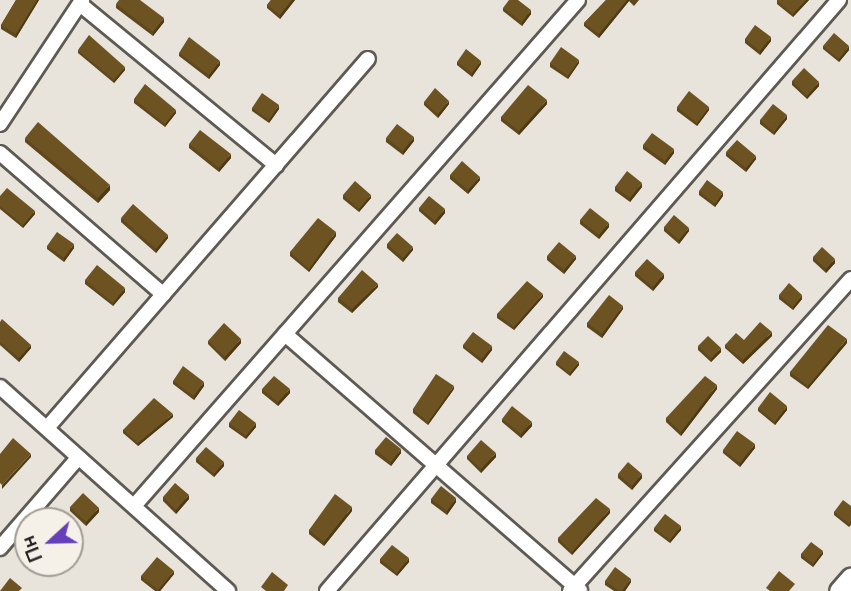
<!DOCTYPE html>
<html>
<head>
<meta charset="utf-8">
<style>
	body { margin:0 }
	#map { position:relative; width:851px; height:591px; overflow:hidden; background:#e8e3db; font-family:Mulish,sans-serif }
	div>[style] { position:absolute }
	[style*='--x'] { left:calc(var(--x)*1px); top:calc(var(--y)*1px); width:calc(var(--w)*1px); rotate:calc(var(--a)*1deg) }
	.roads { filter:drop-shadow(2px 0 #5e5a53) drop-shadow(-2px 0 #5e5a53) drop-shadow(0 2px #5e5a53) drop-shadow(0 -2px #5e5a53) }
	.street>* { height:14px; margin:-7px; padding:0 7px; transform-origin:7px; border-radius:7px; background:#fff }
	.secondary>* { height:19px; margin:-9.5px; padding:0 9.5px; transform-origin:9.5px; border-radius:9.5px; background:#fff }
	.wall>* { inset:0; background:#5e471c }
	.shaded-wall>* { inset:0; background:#4c3a17 }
	.building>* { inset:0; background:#6d5321 }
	span { translate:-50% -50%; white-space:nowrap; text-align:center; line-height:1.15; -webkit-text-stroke:7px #f5f0e8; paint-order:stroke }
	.north { position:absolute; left:14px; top:507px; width:70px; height:70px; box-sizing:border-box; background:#f5f0e8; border:2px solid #a09c96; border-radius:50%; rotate:248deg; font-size:19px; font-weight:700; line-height:28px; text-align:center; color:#211f1c }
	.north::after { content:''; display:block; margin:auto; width:24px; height:32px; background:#6441b9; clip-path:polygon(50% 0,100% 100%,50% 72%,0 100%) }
</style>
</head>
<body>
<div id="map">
	<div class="roads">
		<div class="street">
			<div style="--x:80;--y:4;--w:254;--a:39.4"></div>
			<div style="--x:0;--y:124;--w:149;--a:-56.5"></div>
			<div style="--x:0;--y:153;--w:216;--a:40.9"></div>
			<div style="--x:285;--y:334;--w:391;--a:41"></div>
			<div style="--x:0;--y:387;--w:306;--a:41.8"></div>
			<div style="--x:47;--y:428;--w:489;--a:-49"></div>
			<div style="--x:134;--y:506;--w:673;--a:-48.73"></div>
			<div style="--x:0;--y:548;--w:119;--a:-49.1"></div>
			<div style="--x:327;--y:591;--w:782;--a:-49.1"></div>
			<div style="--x:570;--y:591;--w:420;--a:-48"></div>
		</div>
		<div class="secondary">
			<div style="--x:839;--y:591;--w:18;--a:-49"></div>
		</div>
	</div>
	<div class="wall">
		<div style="clip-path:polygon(16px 0,39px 0,16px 38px,1px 29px,1px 25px)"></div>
		<div style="clip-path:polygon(271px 0,295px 0,280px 19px,267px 8px,267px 5px)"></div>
		<div style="clip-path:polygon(606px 0,639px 0,634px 6px,629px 1px,599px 38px,584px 26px,584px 23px)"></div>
		<div style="clip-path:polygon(809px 0,793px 17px,777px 4px,777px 1px)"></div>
		<div style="clip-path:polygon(116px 4px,164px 22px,153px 36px,116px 8px)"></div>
		<div style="clip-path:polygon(503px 8px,531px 14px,522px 26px,503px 11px)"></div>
		<div style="clip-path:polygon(745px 39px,771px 41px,760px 55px,745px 43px)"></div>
		<div style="clip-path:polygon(823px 46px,849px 50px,839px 62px,823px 49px)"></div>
		<div style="clip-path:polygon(78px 50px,125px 70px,114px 83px,78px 53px)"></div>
		<div style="clip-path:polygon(179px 53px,220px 65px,209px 79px,179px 56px)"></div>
		<div style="clip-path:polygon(457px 62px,481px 64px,472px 77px,457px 65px)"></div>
		<div style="clip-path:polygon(550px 63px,579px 63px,568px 79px,550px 67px)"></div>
		<div style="clip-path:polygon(792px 81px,819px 86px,807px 99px,792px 85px)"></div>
		<div style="clip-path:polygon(134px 99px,176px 113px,165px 127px,134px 103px)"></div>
		<div style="clip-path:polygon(424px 102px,449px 104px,438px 118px,424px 105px)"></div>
		<div style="clip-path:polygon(547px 104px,519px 135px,501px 121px,501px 117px)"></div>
		<div style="clip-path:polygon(677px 107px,709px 110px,697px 126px,677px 111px)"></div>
		<div style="clip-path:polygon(252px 108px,279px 109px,269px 123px,252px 111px)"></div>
		<div style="clip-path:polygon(787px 119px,774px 135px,760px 124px,760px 120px)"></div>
		<div style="clip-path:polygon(25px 138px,110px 190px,98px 203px,25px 142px)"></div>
		<div style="clip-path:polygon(386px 138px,414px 141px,403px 155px,386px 142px)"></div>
		<div style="clip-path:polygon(189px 144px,231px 158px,219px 172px,189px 148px)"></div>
		<div style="clip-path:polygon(643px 145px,674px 153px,665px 165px,643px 149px)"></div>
		<div style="clip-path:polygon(726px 152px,756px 159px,746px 172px,726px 156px)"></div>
		<div style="clip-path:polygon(450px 175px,480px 180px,468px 194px,450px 179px)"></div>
		<div style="clip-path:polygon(615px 187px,642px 187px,630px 202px,615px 191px)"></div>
		<div style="clip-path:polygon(699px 191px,723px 196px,715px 207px,699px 195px)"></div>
		<div style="clip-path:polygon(343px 195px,371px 198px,359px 212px,343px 199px)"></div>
		<div style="clip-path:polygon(0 196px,35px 214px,23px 228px,0 209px)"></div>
		<div style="clip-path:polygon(419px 208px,445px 213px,435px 225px,419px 211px)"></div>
		<div style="clip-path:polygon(121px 218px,168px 238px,156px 253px,121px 222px)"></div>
		<div style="clip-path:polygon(580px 220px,609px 227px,599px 239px,580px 224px)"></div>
		<div style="clip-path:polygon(664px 227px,689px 231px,679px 244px,664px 231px)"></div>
		<div style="clip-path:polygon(336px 236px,309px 272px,290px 256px,290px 252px)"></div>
		<div style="clip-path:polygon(387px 244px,413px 250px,403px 262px,387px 248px)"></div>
		<div style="clip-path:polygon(47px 246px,74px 248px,64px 262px,47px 249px)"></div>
		<div style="clip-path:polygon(547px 256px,576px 259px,564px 274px,547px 260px)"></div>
		<div style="clip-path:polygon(813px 257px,835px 263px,826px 273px,813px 261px)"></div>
		<div style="clip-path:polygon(635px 272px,664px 278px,653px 291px,635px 276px)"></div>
		<div style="clip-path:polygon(85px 280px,125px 292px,113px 306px,85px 284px)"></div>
		<div style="clip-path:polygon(378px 287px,352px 313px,338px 302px,338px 298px)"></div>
		<div style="clip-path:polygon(779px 295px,802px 299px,793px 310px,779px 299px)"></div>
		<div style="clip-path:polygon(543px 297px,514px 330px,497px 318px,497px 314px)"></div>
		<div style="clip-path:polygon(623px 309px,602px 338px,587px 327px,587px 323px)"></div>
		<div style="clip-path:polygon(0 322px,31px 348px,19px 362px,0 345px)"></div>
		<div style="clip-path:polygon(772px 336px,743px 364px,725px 348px,725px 345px,744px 340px)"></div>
		<div style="clip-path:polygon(208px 341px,241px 343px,225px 361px,208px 344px)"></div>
		<div style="clip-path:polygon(847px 343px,808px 389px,790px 376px,790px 372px)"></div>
		<div style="clip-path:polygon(463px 345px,492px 350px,482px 363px,463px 348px)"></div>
		<div style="clip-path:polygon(698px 346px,721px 352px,711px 362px,698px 350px)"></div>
		<div style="clip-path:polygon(556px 362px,579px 365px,570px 376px,556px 365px)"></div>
		<div style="clip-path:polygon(173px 381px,204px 386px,194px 400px,173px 384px)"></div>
		<div style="clip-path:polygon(262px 389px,290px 393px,278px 406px,262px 393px)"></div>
		<div style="clip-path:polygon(454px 389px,428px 425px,413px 413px,413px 409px)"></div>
		<div style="clip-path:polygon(717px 389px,681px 436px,666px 422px,666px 418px)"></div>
		<div style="clip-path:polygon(758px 408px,787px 410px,775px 425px,758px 411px)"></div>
		<div style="clip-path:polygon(173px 417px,138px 446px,123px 433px,123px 430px)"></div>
		<div style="clip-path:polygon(502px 419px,532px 426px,521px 438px,502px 422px)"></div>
		<div style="clip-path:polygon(229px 423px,256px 427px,246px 439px,229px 427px)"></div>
		<div style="clip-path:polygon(755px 448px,740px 467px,723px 453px,723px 450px)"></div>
		<div style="clip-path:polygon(375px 450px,401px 453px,391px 466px,375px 454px)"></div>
		<div style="clip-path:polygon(467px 456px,496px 457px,481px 473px,467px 459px)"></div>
		<div style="clip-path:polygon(196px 458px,224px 466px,214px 477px,196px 462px)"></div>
		<div style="clip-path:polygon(618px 474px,642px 478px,632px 490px,618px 478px)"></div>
		<div style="clip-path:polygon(163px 497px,189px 499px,176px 514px,163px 501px)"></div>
		<div style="clip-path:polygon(431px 499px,456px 502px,447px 515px,431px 503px)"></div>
		<div style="clip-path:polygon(851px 506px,851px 525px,849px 527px,834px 515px,834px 512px)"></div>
		<div style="clip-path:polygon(70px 507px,99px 512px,86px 526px,70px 511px)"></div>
		<div style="clip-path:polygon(352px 511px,324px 546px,309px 534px,309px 530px)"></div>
		<div style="clip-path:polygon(610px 513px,572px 555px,558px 542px,558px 538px)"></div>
		<div style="clip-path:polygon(654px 528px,681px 530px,670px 543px,654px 531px)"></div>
		<div style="clip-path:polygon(801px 554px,823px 554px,813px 567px,801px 558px)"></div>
		<div style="clip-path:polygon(380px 559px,409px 562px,397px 576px,380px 563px)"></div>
		<div style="clip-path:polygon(31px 563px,47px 563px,41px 571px)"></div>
		<div style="clip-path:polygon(174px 574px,160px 591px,155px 591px,141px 580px,141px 576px)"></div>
		<div style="clip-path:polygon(605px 581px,631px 582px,625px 591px,614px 591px,605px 585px)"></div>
	</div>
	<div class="shaded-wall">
		<div style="clip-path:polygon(37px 0,39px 0,16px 38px,16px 34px)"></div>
		<div style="clip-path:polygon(292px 0,295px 0,280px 19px,280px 15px)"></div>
		<div style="clip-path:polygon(627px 0,629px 0,629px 1px,599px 38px,599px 34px)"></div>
		<div style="clip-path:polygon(806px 0,809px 0,793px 17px,793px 14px)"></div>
		<div style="clip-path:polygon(531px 10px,531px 14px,522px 26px,522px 22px)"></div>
		<div style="clip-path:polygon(164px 18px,164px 22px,153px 36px,153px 32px)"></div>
		<div style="clip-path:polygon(771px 37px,771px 41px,760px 55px,760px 51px)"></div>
		<div style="clip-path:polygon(849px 46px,849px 50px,839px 62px,839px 59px)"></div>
		<div style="clip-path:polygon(579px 60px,579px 63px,568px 79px,568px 76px)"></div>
		<div style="clip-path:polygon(220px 61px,220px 65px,209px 79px,209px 75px)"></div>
		<div style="clip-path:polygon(481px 61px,481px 64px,472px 77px,472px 73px)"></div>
		<div style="clip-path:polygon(125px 67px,125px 70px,114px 83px,114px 80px)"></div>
		<div style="clip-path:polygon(819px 82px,819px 86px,807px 99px,807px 96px)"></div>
		<div style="clip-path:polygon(547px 100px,547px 104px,519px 135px,519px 131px)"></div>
		<div style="clip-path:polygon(449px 101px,449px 104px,438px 118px,438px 114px)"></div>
		<div style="clip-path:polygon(279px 105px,279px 109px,269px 123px,269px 120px)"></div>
		<div style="clip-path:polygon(709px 107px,709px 110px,697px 126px,697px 123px)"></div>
		<div style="clip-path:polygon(176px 110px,176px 113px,165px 127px,165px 124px)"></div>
		<div style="clip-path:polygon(787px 115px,787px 119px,774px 135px,774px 132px)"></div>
		<div style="clip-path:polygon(414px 137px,414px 141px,403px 155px,403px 151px)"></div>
		<div style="clip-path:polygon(674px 149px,674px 153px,665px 165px,665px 161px)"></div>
		<div style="clip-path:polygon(231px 154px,231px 158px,219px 172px,219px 168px)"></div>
		<div style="clip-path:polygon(756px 156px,756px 159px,746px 172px,746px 168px)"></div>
		<div style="clip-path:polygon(480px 177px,480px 180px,468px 194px,468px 190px)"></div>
		<div style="clip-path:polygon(642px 183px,642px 187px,630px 202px,630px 198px)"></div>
		<div style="clip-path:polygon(110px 185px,110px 190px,98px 203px,98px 198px)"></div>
		<div style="clip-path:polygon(723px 192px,723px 196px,715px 207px,715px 204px)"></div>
		<div style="clip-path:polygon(371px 195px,371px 198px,359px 212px,359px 209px)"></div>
		<div style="clip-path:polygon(445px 209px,445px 213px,435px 225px,435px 221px)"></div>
		<div style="clip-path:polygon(35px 211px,35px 214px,23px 228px,23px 225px)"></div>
		<div style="clip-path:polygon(609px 223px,609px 227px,599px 239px,599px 235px)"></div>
		<div style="clip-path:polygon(689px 228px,689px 231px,679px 244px,679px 240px)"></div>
		<div style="clip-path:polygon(336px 232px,336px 236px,309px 272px,309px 269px)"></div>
		<div style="clip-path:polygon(168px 235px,168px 238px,156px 253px,156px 249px)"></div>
		<div style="clip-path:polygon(74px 244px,74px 248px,64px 262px,64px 258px)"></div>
		<div style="clip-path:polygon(413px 247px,413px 250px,403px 262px,403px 258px)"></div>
		<div style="clip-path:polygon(576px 256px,576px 259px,564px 274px,564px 270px)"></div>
		<div style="clip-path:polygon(835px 259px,835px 263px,826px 273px,826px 269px)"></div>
		<div style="clip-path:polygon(664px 274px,664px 278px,653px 291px,653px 287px)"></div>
		<div style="clip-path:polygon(378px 284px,378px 287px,352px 313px,352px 309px)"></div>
		<div style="clip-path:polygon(125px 288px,125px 292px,113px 306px,113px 303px)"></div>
		<div style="clip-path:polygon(543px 294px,543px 297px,514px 330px,514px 327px)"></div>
		<div style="clip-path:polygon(802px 295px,802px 299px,793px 310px,793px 307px)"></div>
		<div style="clip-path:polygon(623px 306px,623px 309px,602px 338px,602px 334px)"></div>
		<div style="clip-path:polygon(772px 332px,772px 336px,743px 364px,743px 360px)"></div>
		<div style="clip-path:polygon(241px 339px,241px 343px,225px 361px,225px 357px)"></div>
		<div style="clip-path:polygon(847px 339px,847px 343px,808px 389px,808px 386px)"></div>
		<div style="clip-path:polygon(31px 345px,31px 348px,19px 362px,19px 358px)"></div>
		<div style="clip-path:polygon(492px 346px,492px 350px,482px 363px,482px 359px)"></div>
		<div style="clip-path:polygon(721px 348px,721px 352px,711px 362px,711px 359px)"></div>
		<div style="clip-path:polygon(579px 362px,579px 365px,570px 376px,570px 373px)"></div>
		<div style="clip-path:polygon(204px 382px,204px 386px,194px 400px,194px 396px)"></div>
		<div style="clip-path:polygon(717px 385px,717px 389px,681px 436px,681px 432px)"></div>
		<div style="clip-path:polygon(454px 386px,454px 389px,428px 425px,428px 422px)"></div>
		<div style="clip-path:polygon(290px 389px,290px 393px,278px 406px,278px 402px)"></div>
		<div style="clip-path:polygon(787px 406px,787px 410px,775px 425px,775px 422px)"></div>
		<div style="clip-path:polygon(173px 414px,173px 417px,138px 446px,138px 443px)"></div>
		<div style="clip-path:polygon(532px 422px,532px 426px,521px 438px,521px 434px)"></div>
		<div style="clip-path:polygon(256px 423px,256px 427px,246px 439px,246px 436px)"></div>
		<div style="clip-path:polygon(755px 444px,755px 448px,740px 467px,740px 463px)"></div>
		<div style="clip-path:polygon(401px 449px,401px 453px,391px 466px,391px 462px)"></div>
		<div style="clip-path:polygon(496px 453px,496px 457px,481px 473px,481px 469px)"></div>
		<div style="clip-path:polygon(31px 454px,31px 457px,2px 489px,2px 485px)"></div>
		<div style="clip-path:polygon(224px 462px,224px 466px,214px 477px,214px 474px)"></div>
		<div style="clip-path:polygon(642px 474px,642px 478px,632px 490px,632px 486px)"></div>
		<div style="clip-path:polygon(189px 495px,189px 499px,176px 514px,176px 510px)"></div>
		<div style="clip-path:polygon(456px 498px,456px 502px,447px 515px,447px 511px)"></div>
		<div style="clip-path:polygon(352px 507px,352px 511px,324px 546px,324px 542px)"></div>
		<div style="clip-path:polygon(99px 508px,99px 512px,86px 526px,86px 522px)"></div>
		<div style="clip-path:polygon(610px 509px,610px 513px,572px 555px,572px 552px)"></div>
		<div style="clip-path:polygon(681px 526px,681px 530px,670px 543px,670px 540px)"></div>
		<div style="clip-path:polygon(823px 551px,823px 554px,813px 567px,813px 564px)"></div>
		<div style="clip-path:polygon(409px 558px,409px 562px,397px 576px,397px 573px)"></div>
		<div style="clip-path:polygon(44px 563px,47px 563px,41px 571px,41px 567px)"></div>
		<div style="clip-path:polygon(174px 571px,174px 574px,160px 591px,158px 591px)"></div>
		<div style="clip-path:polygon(631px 579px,631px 582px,625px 591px,622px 591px)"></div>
	</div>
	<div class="building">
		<div style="clip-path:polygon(16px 0,37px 0,16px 34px,1px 25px)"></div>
		<div style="clip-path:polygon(119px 0,140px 0,164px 18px,153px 32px,116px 4px)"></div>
		<div style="clip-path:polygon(271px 0,292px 0,280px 15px,267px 5px)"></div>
		<div style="clip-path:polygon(509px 0,518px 0,531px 10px,522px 22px,503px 8px)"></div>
		<div style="clip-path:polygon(606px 0,627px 0,599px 34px,584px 23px)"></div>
		<div style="clip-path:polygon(777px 0,806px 0,793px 14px,777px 1px)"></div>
		<div style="clip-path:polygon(755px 25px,771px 37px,760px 51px,745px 39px)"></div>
		<div style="clip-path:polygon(834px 33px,849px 46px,839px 59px,823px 46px)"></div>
		<div style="clip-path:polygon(89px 35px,125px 67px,114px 80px,78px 50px)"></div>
		<div style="clip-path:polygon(189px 37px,220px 61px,209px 75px,179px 53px)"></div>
		<div style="clip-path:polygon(561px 47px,579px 60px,568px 76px,550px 63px)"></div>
		<div style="clip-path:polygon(466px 49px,481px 61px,472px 73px,457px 62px)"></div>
		<div style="clip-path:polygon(804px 68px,819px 82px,807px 96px,792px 81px)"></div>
		<div style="clip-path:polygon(145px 84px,176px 110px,165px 124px,134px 99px)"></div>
		<div style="clip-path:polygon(528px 85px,547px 100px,519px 131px,501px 117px)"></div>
		<div style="clip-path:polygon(435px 88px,449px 101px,438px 114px,424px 102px)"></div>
		<div style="clip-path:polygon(689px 91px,709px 107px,697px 123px,677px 107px)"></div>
		<div style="clip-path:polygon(262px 93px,279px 105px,269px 120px,252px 108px)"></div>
		<div style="clip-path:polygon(773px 104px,787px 115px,774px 132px,760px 120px)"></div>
		<div style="clip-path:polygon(38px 122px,110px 185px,98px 198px,25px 138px)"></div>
		<div style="clip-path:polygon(397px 124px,414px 137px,403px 151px,386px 138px)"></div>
		<div style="clip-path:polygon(200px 130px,231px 154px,219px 168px,189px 144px)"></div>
		<div style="clip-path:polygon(652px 133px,674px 149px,665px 161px,643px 145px)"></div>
		<div style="clip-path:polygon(737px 140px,756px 156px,746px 168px,726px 152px)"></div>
		<div style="clip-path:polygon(462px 161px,480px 177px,468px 190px,450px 175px)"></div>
		<div style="clip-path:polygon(627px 171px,642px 183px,630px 198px,615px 187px)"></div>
		<div style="clip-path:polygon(707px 180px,723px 192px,715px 204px,699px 191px)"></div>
		<div style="clip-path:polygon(355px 181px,371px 195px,359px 209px,343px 195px)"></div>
		<div style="clip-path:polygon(7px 188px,35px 211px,23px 225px,0 206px,0 196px)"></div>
		<div style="clip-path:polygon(429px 196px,445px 209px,435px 221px,419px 208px)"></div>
		<div style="clip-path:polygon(133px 204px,168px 235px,156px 249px,121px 218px)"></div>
		<div style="clip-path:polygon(590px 208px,609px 223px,599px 235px,580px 220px)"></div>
		<div style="clip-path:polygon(674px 215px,689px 228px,679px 240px,664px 227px)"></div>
		<div style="clip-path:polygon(318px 218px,336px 232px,309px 269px,290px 252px)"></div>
		<div style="clip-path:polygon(57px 232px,74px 244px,64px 258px,47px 246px)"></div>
		<div style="clip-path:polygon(397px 233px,413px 247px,403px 258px,387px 244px)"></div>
		<div style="clip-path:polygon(559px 242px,576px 256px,564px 270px,547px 256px)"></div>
		<div style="clip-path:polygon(822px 247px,835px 259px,826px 269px,813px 257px)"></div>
		<div style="clip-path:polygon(647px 259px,664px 274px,653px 287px,635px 272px)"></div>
		<div style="clip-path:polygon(97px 265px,125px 288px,113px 303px,85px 280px)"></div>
		<div style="clip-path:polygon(362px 270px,378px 284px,352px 309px,338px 298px)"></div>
		<div style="clip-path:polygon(527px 281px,543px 294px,514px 327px,497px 314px)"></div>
		<div style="clip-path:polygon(789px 283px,802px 295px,793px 307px,779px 295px)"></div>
		<div style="clip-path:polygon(609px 295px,623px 306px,602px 334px,587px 323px)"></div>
		<div style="clip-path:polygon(2px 319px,31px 345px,19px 358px,0 342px,0 322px)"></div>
		<div style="clip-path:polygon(760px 322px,772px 332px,743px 360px,725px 345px,736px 333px,744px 340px)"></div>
		<div style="clip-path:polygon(224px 323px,241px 339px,225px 357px,208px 341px)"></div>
		<div style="clip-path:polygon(828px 325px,847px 339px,808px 386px,790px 372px)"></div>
		<div style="clip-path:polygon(473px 332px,492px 346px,482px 359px,463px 345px)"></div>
		<div style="clip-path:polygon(708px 336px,721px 348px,711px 359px,698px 346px)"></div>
		<div style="clip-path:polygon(564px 351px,579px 362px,570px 373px,556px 362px)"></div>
		<div style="clip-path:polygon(183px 366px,204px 382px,194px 396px,173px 381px)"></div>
		<div style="clip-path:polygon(436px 374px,454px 386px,428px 422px,413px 409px)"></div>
		<div style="clip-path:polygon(274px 376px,290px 389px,278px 402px,262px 389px)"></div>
		<div style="clip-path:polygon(705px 376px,717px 385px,681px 432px,666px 418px)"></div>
		<div style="clip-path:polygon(770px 392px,787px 406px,775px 422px,758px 408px)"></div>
		<div style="clip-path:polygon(154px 398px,173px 414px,138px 443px,123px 430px)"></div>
		<div style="clip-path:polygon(512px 406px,532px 422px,521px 434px,502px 419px)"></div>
		<div style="clip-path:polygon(239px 410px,256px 423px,246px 436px,229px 423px)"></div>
		<div style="clip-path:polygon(737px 431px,755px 444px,740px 463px,723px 450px)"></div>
		<div style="clip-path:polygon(386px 437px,401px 449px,391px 462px,375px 450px)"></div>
		<div style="clip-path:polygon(13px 438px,31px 454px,2px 485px,0 483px,0 454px)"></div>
		<div style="clip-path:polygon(481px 440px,496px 453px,481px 469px,467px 456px)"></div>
		<div style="clip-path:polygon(206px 447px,224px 462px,214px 474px,196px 458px)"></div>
		<div style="clip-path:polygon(628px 462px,642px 474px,632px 486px,618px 474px)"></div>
		<div style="clip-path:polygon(175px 483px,189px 495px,176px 510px,163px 497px)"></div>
		<div style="clip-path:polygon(441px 486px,456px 498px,447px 511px,431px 499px)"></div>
		<div style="clip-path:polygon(83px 493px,99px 508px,86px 522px,70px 507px)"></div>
		<div style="clip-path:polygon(335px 494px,352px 507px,324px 542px,309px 530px)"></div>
		<div style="clip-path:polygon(596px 498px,610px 509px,572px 552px,558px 538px)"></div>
		<div style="clip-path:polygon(843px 500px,851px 506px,851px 521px,849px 524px,834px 512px)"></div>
		<div style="clip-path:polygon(665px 514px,681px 526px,670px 540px,654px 528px)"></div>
		<div style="clip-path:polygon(811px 542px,823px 551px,813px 564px,801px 554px)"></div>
		<div style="clip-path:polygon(392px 545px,409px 558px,397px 573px,380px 559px)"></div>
		<div style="clip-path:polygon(157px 557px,174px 571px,158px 590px,141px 576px)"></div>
		<div style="clip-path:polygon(35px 563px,44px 563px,41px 567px)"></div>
		<div style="clip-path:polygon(615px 567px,631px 579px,622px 591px,619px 591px,605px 581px)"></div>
		<div style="clip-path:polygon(779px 571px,795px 584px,789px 591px,770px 591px,766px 588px)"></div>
		<div style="clip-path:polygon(272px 572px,288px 585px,284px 591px,266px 591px,261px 587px)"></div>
		<div style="clip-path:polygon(10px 578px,22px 588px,19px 591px,0 591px)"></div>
	</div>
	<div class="north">Пн</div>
</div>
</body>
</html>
